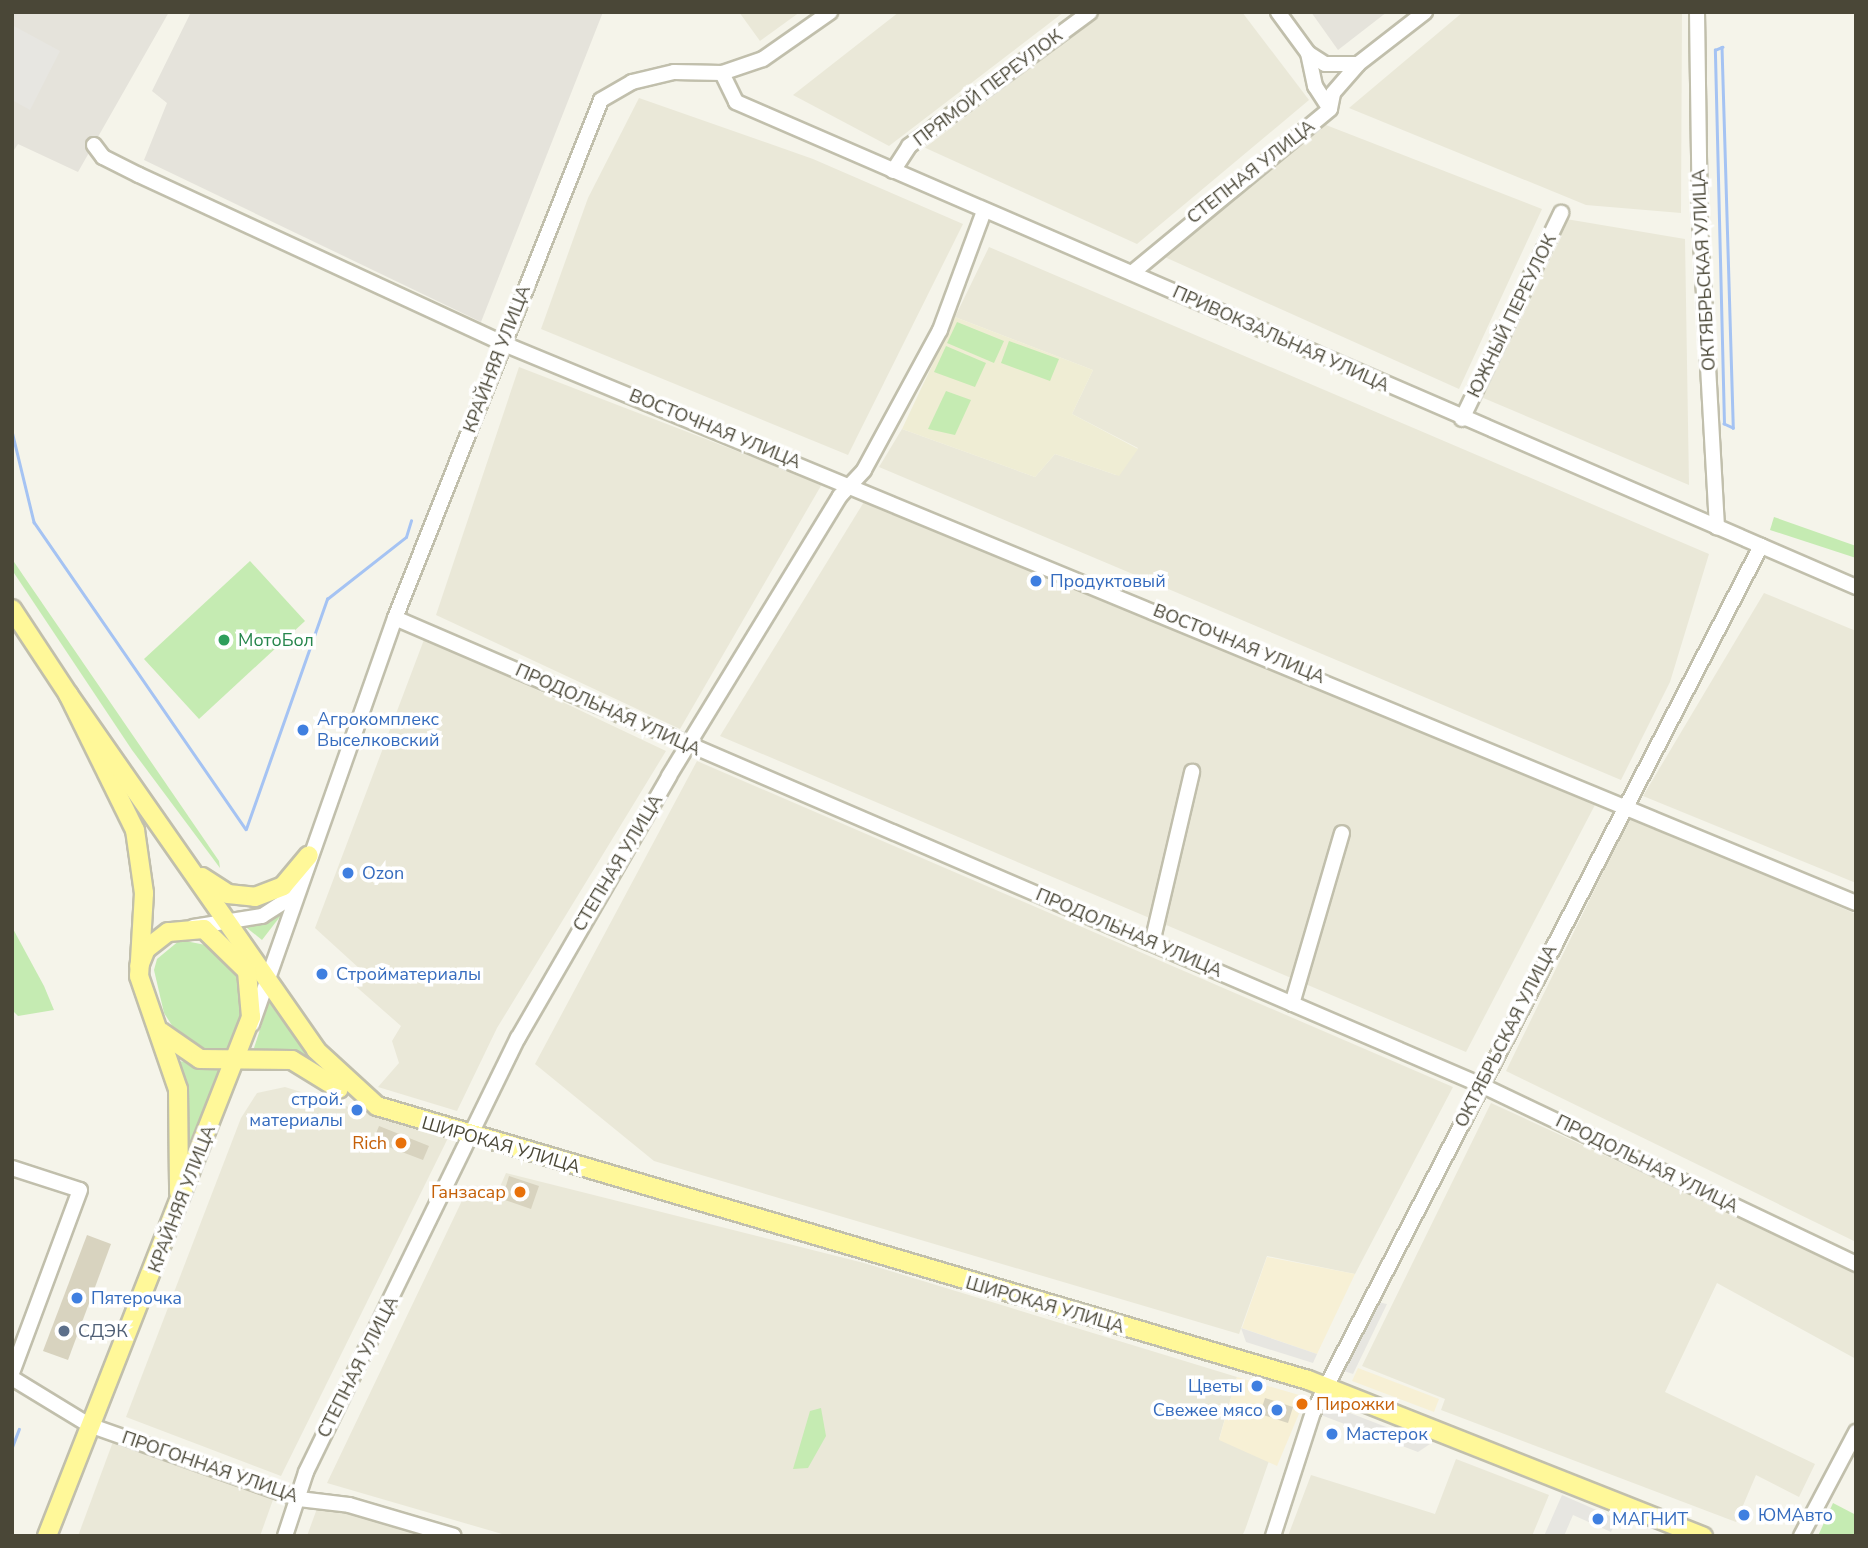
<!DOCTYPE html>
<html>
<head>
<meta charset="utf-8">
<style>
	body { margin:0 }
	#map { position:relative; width:1868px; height:1548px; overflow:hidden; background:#f5f4ea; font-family:"Nunito Sans",sans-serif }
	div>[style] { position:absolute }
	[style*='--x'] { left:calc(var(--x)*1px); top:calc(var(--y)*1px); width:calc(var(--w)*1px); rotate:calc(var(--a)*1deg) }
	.residential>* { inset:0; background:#eae8d8 }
	.commercial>* { inset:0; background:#f7f0d5 }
	.industrial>* { inset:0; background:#e5e3db }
	.education>* { inset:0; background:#efedd4 }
	.green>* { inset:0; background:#c5ebb2 }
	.parking>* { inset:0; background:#e7e6e1 }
	.stream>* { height:2.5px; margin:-1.25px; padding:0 1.25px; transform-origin:1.25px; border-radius:1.25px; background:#a5c3f3 }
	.building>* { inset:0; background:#d8d3bf }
	.roads { filter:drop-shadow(2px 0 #c1bfac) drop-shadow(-2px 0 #c1bfac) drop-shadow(0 2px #c1bfac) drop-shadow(0 -2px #c1bfac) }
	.minor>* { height:14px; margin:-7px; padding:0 7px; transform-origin:7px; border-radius:7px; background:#fff }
	.major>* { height:18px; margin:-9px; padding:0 9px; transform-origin:9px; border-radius:9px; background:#fff899 }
	.dots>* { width:19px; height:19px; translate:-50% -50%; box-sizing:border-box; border:4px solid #fff; border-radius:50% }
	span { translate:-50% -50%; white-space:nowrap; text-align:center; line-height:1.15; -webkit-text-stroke:7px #fff; paint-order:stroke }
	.street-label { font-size:18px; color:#4a4737 }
	.shop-label { font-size:18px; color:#366cbe }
	.left { translate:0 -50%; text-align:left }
	.right { translate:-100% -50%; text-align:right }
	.leisure-label { font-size:18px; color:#27864d }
	.food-label { font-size:18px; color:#c56008 }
	.service-label { font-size:18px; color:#4e5e75 }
	.frame { position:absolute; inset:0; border:14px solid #4a4737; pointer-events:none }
</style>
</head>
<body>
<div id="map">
	<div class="residential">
		<div style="clip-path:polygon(739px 12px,800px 12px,760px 41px)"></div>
		<div style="clip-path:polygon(899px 12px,1064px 12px,889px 146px,793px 95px)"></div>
		<div style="clip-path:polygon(1095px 12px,1242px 12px,1309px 100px,1137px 244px,919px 145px)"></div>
		<div style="clip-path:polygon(1463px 12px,1682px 12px,1681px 213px,1586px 205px,1349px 108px)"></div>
		<div style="clip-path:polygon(639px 98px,813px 159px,963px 224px,848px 455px,541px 329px,588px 198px)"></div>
		<div style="clip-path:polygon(1326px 125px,1542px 209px,1459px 389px,1158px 254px)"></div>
		<div style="clip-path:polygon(1566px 219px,1685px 239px,1689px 485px,1481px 397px)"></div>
		<div style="clip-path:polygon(989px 247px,1709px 554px,1670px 682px,1621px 780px,879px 467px,902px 429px,1035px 477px,1055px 454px,1116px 475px,1138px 448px,1072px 414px,1093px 370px,955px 317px)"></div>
		<div style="clip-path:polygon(519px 367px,822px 484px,680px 729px,436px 615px)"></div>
		<div style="clip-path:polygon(867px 497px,1597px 801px,1466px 1052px,720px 736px)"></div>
		<div style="clip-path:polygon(1764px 593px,1856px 631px,1856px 883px,1643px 796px)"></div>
		<div style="clip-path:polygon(425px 637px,666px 751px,497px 1028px,457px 1111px,378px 1087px,399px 1063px,392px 1041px,401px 1026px,352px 983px,360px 969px,315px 928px)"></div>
		<div style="clip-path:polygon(697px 761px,1453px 1087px,1355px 1274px,1267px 1256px,1239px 1334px,654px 1161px,535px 1064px)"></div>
		<div style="clip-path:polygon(1630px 817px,1856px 914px,1856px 1242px,1506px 1071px)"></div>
		<div style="clip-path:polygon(285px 1087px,448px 1138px,281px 1476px,126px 1417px,241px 1118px,257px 1093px)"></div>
		<div style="clip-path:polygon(1491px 1103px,1856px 1271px,1856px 1359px,1717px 1283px,1665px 1392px,1815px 1464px,1799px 1497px,1756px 1475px,1736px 1522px,1441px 1410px,1445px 1399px,1362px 1366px)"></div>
		<div style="clip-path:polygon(506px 1173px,864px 1263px,1237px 1377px,1219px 1439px,1270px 1458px,1245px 1530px,1242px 1536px,509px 1536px,327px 1483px,469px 1186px,496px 1196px)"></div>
		<div style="clip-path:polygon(114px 1439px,274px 1497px,260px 1536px,78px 1536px)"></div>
		<div style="clip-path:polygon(1456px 1459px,1549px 1495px,1532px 1536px,1288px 1536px,1311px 1475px,1435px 1514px)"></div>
		<div style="clip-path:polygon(319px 1503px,437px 1536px,307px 1536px)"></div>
	</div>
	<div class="commercial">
		<div style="clip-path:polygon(1267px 1257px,1355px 1274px,1317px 1354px,1242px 1328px)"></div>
		<div style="clip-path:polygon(1358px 1368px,1439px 1399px,1434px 1412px,1352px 1381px)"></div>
		<div style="clip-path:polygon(1237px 1377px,1306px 1397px,1277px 1466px,1219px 1440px)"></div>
	</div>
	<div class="industrial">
		<div style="clip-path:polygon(12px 12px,169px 12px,78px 172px,18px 144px,12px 153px)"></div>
		<div style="clip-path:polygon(191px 12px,603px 12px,481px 322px,144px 160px,167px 103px,152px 91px)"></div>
		<div style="clip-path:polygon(1311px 12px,1387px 12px,1338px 50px)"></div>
	</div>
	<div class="education">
		<div style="clip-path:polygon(955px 317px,1093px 370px,1072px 414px,1138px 449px,1119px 476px,1055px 454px,1035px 477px,902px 429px)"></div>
	</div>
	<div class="green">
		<div style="clip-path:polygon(957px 322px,1004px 341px,994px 363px,947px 343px)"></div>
		<div style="clip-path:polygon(1009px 341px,1059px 359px,1050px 381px,1001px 363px)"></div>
		<div style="clip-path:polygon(946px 346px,986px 363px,975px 387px,934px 372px)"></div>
		<div style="clip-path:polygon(946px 391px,971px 400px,955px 435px,928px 429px)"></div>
		<div style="clip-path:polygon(1774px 517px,1856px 546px,1856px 558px,1770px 530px)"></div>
		<div style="clip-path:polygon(12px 559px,219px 861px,220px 868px,132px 750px,12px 570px)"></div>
		<div style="clip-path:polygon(250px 561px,305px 621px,199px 719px,144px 659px)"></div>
		<div style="clip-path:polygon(289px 905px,262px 940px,242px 924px)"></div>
		<div style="clip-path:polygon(12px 927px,44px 986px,54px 1010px,18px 1016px,12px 1010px)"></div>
		<div style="clip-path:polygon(180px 940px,211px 946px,239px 968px,247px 1009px,235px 1044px,223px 1051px,209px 1053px,180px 1038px,164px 1013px,154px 970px,157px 959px)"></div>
		<div style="clip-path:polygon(269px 1002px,309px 1057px,290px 1050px,252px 1054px)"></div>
		<div style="clip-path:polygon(179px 1061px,229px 1069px,185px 1185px,186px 1102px)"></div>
		<div style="clip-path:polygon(821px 1408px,826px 1436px,808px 1468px,793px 1469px,810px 1411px)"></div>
		<div style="clip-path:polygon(1833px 1503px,1856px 1515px,1856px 1536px,1818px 1536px)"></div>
	</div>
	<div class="parking">
		<div style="clip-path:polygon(12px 25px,60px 51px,30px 110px,12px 100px)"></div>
		<div style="clip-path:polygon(1377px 1302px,1387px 1304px,1353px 1374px,1344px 1371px)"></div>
		<div style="clip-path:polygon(1241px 1328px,1317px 1354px,1313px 1363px,1246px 1342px)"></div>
		<div style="clip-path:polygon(1319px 1401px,1430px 1444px,1418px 1452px,1313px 1412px)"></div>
		<div style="clip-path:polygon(1562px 1495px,1617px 1519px,1611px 1532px,1573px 1515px,1564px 1536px,1544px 1536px)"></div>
	</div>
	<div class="stream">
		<div style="--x:1722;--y:47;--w:381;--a:88.3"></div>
		<div style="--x:1733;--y:428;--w:10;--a:-156"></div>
		<div style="--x:1724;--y:424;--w:374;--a:-91.4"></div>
		<div style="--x:1715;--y:50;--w:8;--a:-23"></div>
		<div style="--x:12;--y:431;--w:94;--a:76.4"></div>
		<div style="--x:34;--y:522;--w:373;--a:55.4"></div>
		<div style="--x:246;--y:829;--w:244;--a:-70.6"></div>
		<div style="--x:327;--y:599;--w:100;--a:-38.1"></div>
		<div style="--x:406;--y:537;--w:17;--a:-73"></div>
		<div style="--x:12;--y:1447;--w:19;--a:-69"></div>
	</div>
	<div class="building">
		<div style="clip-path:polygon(379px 1126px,429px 1146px,423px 1160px,373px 1141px)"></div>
		<div style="clip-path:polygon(509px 1176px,539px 1186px,531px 1209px,502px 1199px)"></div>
		<div style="clip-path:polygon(87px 1235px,111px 1244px,68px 1360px,43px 1351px)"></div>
		<div style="clip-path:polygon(1265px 1398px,1293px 1407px,1288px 1423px,1260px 1414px)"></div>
	</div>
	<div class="roads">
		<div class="minor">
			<div style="--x:1278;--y:12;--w:51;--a:53.8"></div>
			<div style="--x:1308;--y:53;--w:34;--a:78"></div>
			<div style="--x:1315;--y:86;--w:27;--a:57"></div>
			<div style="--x:1697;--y:12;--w:211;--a:89.2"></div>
			<div style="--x:1700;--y:223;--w:305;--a:86.8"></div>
			<div style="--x:1308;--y:53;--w:20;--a:33"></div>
			<div style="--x:1325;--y:64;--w:33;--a:0"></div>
			<div style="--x:722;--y:73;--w:32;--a:64"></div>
			<div style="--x:736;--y:102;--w:1221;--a:23.41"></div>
			<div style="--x:94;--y:145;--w:15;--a:53"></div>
			<div style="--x:103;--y:157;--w:40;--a:26.6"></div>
			<div style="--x:139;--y:175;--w:402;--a:24.8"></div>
			<div style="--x:504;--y:344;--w:1463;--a:22.46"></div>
			<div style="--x:893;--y:171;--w:30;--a:-57"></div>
			<div style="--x:909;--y:146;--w:225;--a:-36.5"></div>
			<div style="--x:1132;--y:273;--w:257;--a:-39.6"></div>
			<div style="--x:1330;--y:109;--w:16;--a:-79"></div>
			<div style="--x:1333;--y:93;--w:38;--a:-49"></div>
			<div style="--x:1358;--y:64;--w:85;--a:-37.8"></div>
			<div style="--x:1462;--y:419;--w:229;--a:-64.3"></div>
			<div style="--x:395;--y:618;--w:1182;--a:23.27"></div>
			<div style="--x:1481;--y:1085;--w:416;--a:25.5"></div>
			<div style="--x:193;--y:927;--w:70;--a:-9.1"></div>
			<div style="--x:262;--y:916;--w:27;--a:-33"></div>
			<div style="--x:285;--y:901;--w:22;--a:-58"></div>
			<div style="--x:1152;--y:943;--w:176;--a:-76.8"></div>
			<div style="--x:1292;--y:1004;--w:178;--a:-73.7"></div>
			<div style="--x:252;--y:1024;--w:430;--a:-70.6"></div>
			<div style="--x:395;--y:618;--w:557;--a:-68.31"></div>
			<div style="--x:601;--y:100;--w:36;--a:-30"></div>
			<div style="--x:632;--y:82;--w:43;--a:-13.4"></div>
			<div style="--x:674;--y:72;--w:48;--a:1.2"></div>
			<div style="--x:722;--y:73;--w:43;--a:-18.9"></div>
			<div style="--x:763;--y:59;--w:82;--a:-35"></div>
			<div style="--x:12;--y:1168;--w:71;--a:17.9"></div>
			<div style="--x:80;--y:1190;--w:195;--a:110.4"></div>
			<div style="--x:12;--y:1378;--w:90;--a:31.4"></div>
			<div style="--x:89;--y:1425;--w:223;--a:19.4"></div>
			<div style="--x:299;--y:1499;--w:50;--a:6.8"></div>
			<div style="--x:349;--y:1505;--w:109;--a:16.4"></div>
			<div style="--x:285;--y:1536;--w:67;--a:-71.8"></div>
			<div style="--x:306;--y:1472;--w:483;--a:-64"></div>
			<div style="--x:518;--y:1038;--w:302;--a:-60"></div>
			<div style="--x:669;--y:776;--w:328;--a:-58.6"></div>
			<div style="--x:840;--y:496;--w:35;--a:-47"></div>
			<div style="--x:864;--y:470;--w:159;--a:-61.5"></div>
			<div style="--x:940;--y:330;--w:127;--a:-69.7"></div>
			<div style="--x:1273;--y:1536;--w:130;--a:-72.1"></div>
			<div style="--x:1313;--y:1412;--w:975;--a:-62.65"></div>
			<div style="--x:1801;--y:1536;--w:118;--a:-62.1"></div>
		</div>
		<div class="major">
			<div style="--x:12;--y:609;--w:102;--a:56.6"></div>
			<div style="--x:68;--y:694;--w:152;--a:63.8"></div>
			<div style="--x:135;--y:830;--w:64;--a:81.9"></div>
			<div style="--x:144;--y:893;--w:83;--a:93.4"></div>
			<div style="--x:139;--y:976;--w:120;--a:71"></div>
			<div style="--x:178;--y:1089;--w:104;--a:89.4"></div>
			<div style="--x:68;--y:694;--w:434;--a:55.1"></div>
			<div style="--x:316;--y:1050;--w:83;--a:42.6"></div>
			<div style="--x:377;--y:1106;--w:970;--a:16.4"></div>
			<div style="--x:1308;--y:1380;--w:425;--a:21.6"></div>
			<div style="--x:202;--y:877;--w:31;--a:33"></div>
			<div style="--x:228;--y:894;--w:27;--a:6"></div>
			<div style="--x:255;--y:897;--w:30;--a:-21"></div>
			<div style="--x:283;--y:886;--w:40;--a:-50"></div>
			<div style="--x:161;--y:1032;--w:47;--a:34.7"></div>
			<div style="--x:200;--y:1059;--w:92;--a:0.6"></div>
			<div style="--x:292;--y:1060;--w:55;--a:31.7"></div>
			<div style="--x:47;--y:1536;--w:558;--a:-68.54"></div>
			<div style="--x:251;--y:1017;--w:46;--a:-95"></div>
			<div style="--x:247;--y:971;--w:60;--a:-135.7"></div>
			<div style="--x:204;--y:929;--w:36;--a:175"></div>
			<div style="--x:168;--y:932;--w:28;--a:142"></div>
			<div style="--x:146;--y:949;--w:18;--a:112"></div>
		</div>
	</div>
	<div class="dots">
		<div style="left:1036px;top:581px;background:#3f7fe0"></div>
		<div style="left:224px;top:640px;background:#2e9e5b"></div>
		<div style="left:303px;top:730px;background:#3f7fe0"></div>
		<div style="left:348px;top:873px;background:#3f7fe0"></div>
		<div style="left:322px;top:974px;background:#3f7fe0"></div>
		<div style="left:357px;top:1110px;background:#3f7fe0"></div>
		<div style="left:401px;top:1143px;background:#e8710a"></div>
		<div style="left:520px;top:1192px;background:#e8710a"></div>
		<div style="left:77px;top:1298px;background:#3f7fe0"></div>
		<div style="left:64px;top:1331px;background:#5c6f8a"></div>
		<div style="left:1257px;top:1386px;background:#3f7fe0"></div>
		<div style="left:1302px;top:1404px;background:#e8710a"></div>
		<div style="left:1277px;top:1410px;background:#3f7fe0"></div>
		<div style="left:1332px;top:1434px;background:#3f7fe0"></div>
		<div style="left:1744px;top:1515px;background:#3f7fe0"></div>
		<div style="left:1598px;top:1519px;background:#3f7fe0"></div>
	</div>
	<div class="street-label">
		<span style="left:988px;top:88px;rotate:-37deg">ПРЯМОЙ ПЕРЕУЛОК</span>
		<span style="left:1251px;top:172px;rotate:-38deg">СТЕПНАЯ УЛИЦА</span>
		<span style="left:1704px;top:270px;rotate:-93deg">ОКТЯБРЬСКАЯ УЛИЦА</span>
		<span style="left:1512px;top:316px;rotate:-64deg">ЮЖНЫЙ ПЕРЕУЛОК</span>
		<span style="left:1281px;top:339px;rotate:24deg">ПРИВОКЗАЛЬНАЯ УЛИЦА</span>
		<span style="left:497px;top:359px;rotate:-69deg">КРАЙНЯЯ УЛИЦА</span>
		<span style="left:715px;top:429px;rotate:22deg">ВОСТОЧНАЯ УЛИЦА</span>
		<span style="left:1239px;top:644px;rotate:22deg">ВОСТОЧНАЯ УЛИЦА</span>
		<span style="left:608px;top:710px;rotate:24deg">ПРОДОЛЬНАЯ УЛИЦА</span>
		<span style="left:618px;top:863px;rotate:-59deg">СТЕПНАЯ УЛИЦА</span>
		<span style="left:1129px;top:933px;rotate:23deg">ПРОДОЛЬНАЯ УЛИЦА</span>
		<span style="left:1506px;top:1036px;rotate:-63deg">ОКТЯБРЬСКАЯ УЛИЦА</span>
		<span style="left:501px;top:1145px;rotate:16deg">ШИРОКАЯ УЛИЦА</span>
		<span style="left:1647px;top:1164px;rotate:26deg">ПРОДОЛЬНАЯ УЛИЦА</span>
		<span style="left:182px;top:1199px;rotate:-69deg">КРАЙНЯЯ УЛИЦА</span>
		<span style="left:1045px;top:1305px;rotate:16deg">ШИРОКАЯ УЛИЦА</span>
		<span style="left:358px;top:1367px;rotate:-63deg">СТЕПНАЯ УЛИЦА</span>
		<span style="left:210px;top:1467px;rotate:19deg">ПРОГОННАЯ УЛИЦА</span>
	</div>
	<div class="shop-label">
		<span class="left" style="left:1050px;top:581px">Продуктовый</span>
		<span class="left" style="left:317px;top:730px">Агрокомплекс<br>Выселковский</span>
		<span class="left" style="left:362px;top:873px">Ozon</span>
		<span class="left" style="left:336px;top:974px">Стройматериалы</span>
		<span class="right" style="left:343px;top:1110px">строй.<br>материалы</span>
		<span class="left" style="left:91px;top:1298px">Пятерочка</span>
		<span class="right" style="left:1243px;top:1386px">Цветы</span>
		<span class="right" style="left:1263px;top:1410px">Свежее мясо</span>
		<span class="left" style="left:1346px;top:1434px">Мастерок</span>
		<span class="left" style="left:1758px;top:1515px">ЮМАвто</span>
		<span class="left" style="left:1612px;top:1519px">МАГНИТ</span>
	</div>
	<div class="leisure-label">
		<span class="left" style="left:238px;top:640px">МотоБол</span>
	</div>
	<div class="food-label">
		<span class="right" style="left:387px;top:1143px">Rich</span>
		<span class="right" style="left:506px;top:1192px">Ганзасар</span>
		<span class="left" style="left:1316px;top:1404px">Пирожки</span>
	</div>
	<div class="service-label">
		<span class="left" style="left:78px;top:1331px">СДЭК</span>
	</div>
	<div class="frame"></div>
</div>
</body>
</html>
